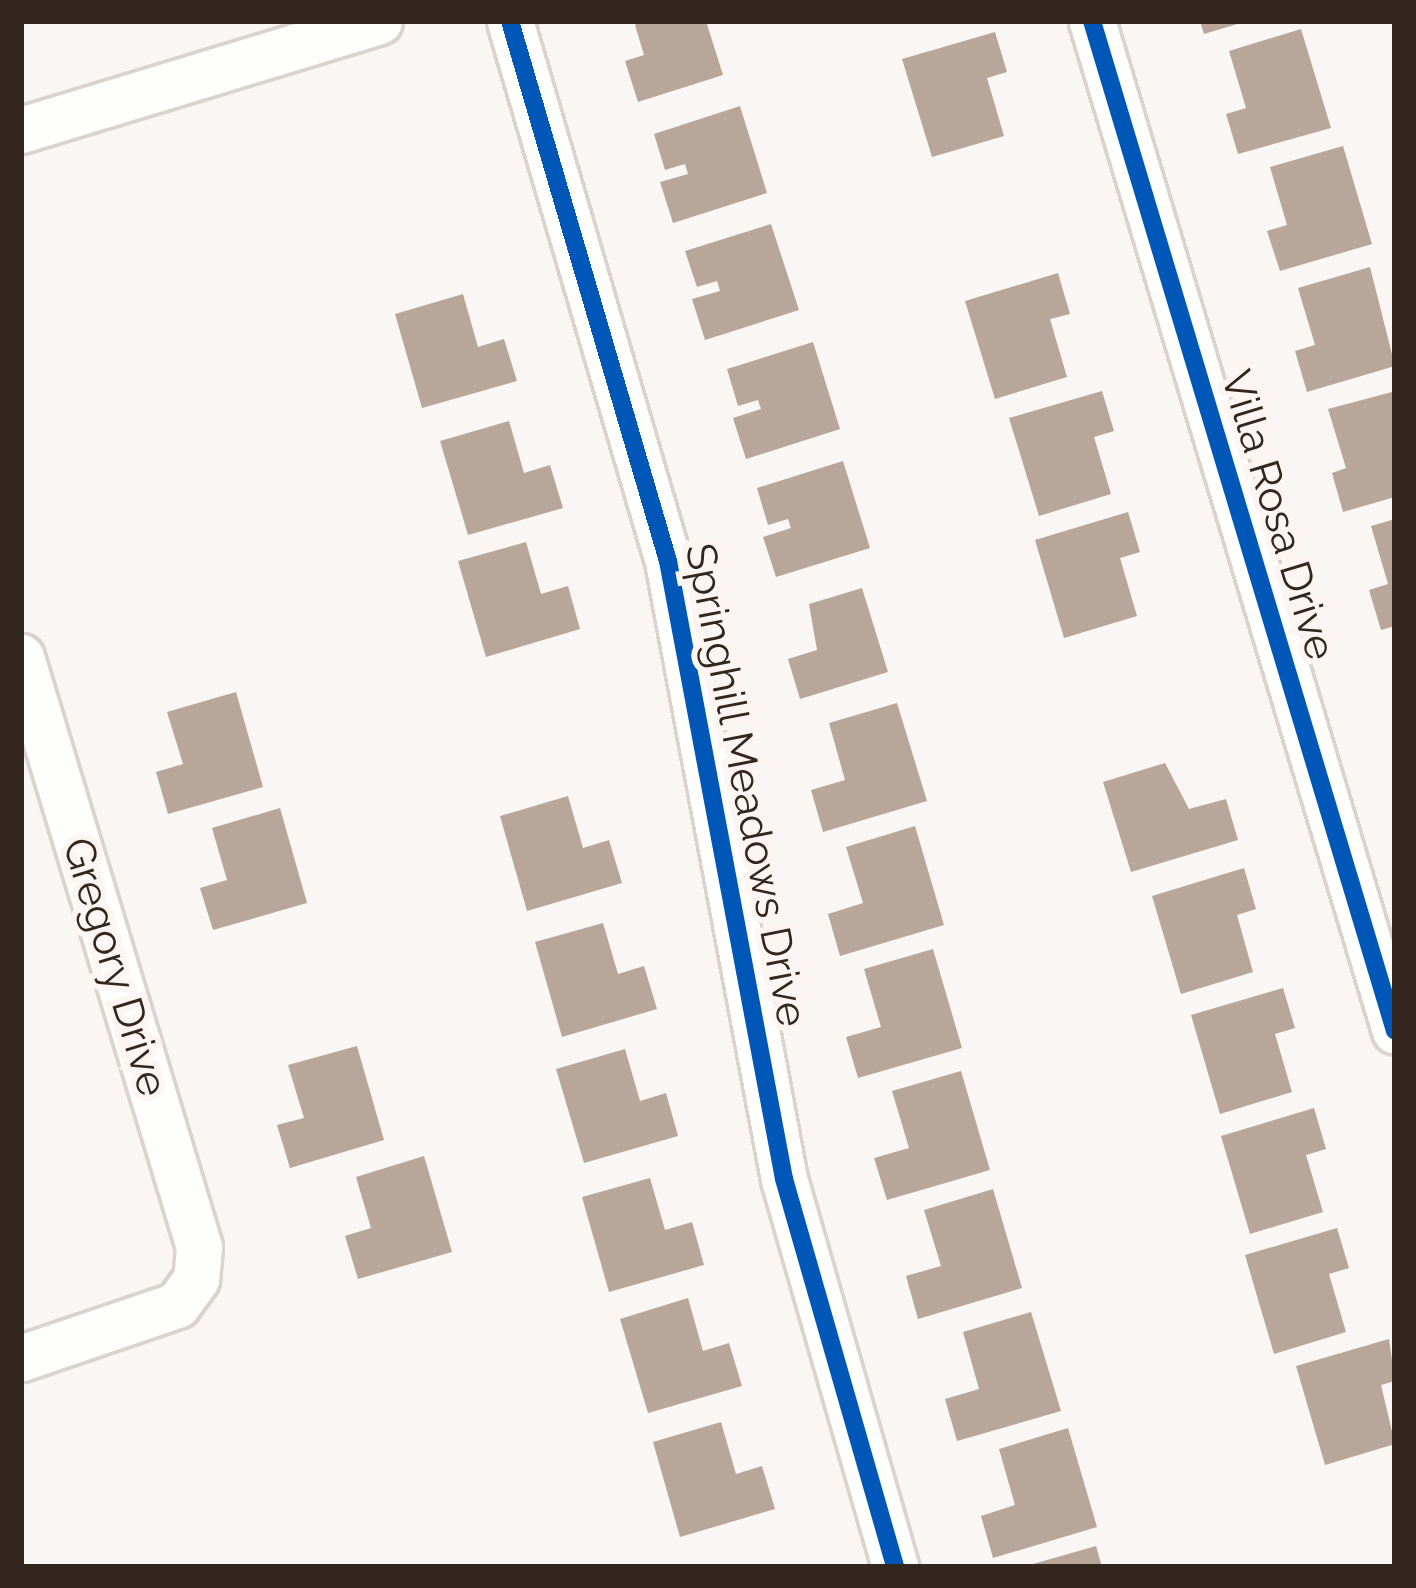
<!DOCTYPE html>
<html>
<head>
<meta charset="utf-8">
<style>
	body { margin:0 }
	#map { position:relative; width:1416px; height:1588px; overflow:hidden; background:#f9f6f4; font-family:Raleway,sans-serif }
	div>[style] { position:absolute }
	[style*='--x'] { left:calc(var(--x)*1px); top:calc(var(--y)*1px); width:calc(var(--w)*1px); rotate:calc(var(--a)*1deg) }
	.building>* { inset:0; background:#b8a69a }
	.roads { filter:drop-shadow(3px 0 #dad3cf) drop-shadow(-3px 0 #dad3cf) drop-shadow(0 3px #dad3cf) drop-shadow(0 -3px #dad3cf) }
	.street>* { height:45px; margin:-22.5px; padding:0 22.5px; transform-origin:22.5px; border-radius:22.5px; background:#fefefd }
	.cycleway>* { height:18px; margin:-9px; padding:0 9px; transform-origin:9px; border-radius:9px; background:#0057b8 }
	span { translate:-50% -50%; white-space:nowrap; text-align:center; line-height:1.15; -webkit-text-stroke:12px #fcf5f1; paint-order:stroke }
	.street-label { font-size:42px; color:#32261f }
	.frame { position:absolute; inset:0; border:24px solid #32261f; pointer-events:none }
</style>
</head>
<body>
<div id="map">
	<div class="building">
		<div style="clip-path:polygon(642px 21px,706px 21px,723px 75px,638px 102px,625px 61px,644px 55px,635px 25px)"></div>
		<div style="clip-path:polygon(1200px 21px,1244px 21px,1244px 22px,1204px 34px)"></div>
		<div style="clip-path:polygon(1301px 29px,1331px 128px,1238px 154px,1226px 114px,1246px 108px,1229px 51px)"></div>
		<div style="clip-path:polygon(995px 32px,1007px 72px,987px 78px,1004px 136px,932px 157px,902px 59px)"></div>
		<div style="clip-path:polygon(740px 106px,767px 193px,673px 223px,660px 182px,688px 174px,685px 164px,665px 170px,654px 134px)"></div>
		<div style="clip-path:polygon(1343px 146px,1372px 244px,1280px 271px,1267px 231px,1287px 225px,1270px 167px)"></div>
		<div style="clip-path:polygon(771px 224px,799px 310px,705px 340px,692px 299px,720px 291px,717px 281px,697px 287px,685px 251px)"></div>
		<div style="clip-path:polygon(1370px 267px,1395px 366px,1307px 392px,1295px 351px,1315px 345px,1298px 288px)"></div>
		<div style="clip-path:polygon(1058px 273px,1070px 314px,1050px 319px,1067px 377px,995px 399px,965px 301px)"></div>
		<div style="clip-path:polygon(463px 294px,478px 347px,504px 339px,517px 381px,422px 408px,395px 314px)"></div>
		<div style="clip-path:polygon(813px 342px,840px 429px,746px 459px,733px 418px,761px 409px,758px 400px,738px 406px,727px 369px)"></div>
		<div style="clip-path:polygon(1102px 391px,1114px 431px,1094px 437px,1111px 494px,1039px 516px,1009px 418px)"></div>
		<div style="clip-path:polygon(1392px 392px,1395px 497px,1343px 512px,1332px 473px,1346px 468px,1328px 409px)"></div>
		<div style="clip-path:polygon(509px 421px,524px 473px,550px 465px,563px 508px,468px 535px,440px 441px)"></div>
		<div style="clip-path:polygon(843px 461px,870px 548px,776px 577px,763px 537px,791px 528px,788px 519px,768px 525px,757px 488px)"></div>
		<div style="clip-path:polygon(1128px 512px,1140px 552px,1120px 558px,1137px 616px,1064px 638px,1035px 540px)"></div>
		<div style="clip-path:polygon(1395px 519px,1395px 626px,1381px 630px,1369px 590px,1388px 584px,1371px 526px)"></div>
		<div style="clip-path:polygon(526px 542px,541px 594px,568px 586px,580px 629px,486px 657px,458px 561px)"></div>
		<div style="clip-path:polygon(862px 588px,888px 672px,800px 699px,788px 659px,817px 650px,809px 604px)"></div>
		<div style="clip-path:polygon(236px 692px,263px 787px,168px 814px,156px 772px,183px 764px,167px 712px)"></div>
		<div style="clip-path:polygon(897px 703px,927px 801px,823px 832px,811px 790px,845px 780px,829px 723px)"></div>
		<div style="clip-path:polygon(1165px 763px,1189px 809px,1226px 799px,1238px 840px,1131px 872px,1103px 782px)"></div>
		<div style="clip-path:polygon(568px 796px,583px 848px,609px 840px,622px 883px,527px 911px,500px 816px)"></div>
		<div style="clip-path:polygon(280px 808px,307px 903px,213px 930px,200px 888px,227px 880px,212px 828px)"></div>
		<div style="clip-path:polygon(915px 826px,944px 925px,840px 956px,828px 914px,863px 903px,846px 847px)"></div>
		<div style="clip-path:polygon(1244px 868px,1256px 909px,1237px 915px,1253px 972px,1181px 994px,1152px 896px)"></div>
		<div style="clip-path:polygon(603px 923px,618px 974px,644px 966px,657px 1009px,562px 1037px,535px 942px)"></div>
		<div style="clip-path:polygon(933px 949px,962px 1048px,858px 1078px,846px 1037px,881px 1027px,864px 969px)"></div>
		<div style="clip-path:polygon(1283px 988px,1295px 1028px,1275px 1034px,1292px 1092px,1220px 1114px,1191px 1015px)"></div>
		<div style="clip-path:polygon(357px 1046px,384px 1140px,290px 1168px,277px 1125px,304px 1118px,288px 1065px)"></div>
		<div style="clip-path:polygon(625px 1049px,640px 1101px,666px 1093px,678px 1136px,584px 1163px,556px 1069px)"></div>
		<div style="clip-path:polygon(961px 1071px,990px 1170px,887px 1200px,874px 1158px,909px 1148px,892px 1091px)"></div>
		<div style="clip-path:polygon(1314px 1108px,1326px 1149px,1306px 1155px,1323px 1212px,1250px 1234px,1221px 1136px)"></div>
		<div style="clip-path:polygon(424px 1156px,452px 1252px,358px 1279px,345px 1236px,371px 1228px,356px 1177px)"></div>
		<div style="clip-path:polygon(650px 1178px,665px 1230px,692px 1222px,704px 1265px,609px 1292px,582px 1197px)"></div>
		<div style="clip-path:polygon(993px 1189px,1022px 1288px,918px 1319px,906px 1276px,941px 1266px,924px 1210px)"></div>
		<div style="clip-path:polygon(1337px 1228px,1349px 1268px,1329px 1274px,1346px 1332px,1274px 1354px,1245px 1255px)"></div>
		<div style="clip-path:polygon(688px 1298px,703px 1351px,729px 1343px,742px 1386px,648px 1413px,620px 1319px)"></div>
		<div style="clip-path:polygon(1031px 1312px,1061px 1411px,957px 1441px,945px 1399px,979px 1389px,963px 1332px)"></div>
		<div style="clip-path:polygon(1389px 1339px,1395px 1381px,1381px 1385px,1395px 1444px,1325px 1465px,1296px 1366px)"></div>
		<div style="clip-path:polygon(721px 1422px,736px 1474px,762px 1466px,775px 1509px,680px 1537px,653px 1442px)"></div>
		<div style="clip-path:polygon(1068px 1428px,1097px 1527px,993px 1558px,981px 1516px,1015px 1505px,999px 1449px)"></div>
		<div style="clip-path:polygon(1096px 1546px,1102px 1567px,1026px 1567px,1026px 1566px)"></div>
	</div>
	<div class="roads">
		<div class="street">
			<div style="--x:510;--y:21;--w:563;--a:73.69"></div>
			<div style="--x:668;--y:561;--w:629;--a:79.37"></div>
			<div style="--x:784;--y:1179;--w:404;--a:74"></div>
			<div style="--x:1092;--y:21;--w:1054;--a:73.3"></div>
			<div style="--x:21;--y:130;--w:374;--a:-16.9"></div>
			<div style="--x:21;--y:657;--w:616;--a:73.21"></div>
			<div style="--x:199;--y:1247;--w:32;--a:95"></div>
			<div style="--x:196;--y:1279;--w:32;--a:126"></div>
			<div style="--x:177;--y:1305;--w:165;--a:161.2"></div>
		</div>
	</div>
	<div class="cycleway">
		<div style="--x:510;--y:21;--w:563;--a:73.69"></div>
		<div style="--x:668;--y:561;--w:629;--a:79.37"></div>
		<div style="--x:784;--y:1179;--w:404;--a:74"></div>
		<div style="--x:1092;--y:21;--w:1054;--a:73.3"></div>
	</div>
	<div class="street-label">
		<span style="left:1278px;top:515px;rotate:73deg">Villa Rosa Drive</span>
		<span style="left:746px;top:785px;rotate:79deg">Springhill Meadows Drive</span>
		<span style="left:115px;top:967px;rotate:73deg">Gregory Drive</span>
	</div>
	<div class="frame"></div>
</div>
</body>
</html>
